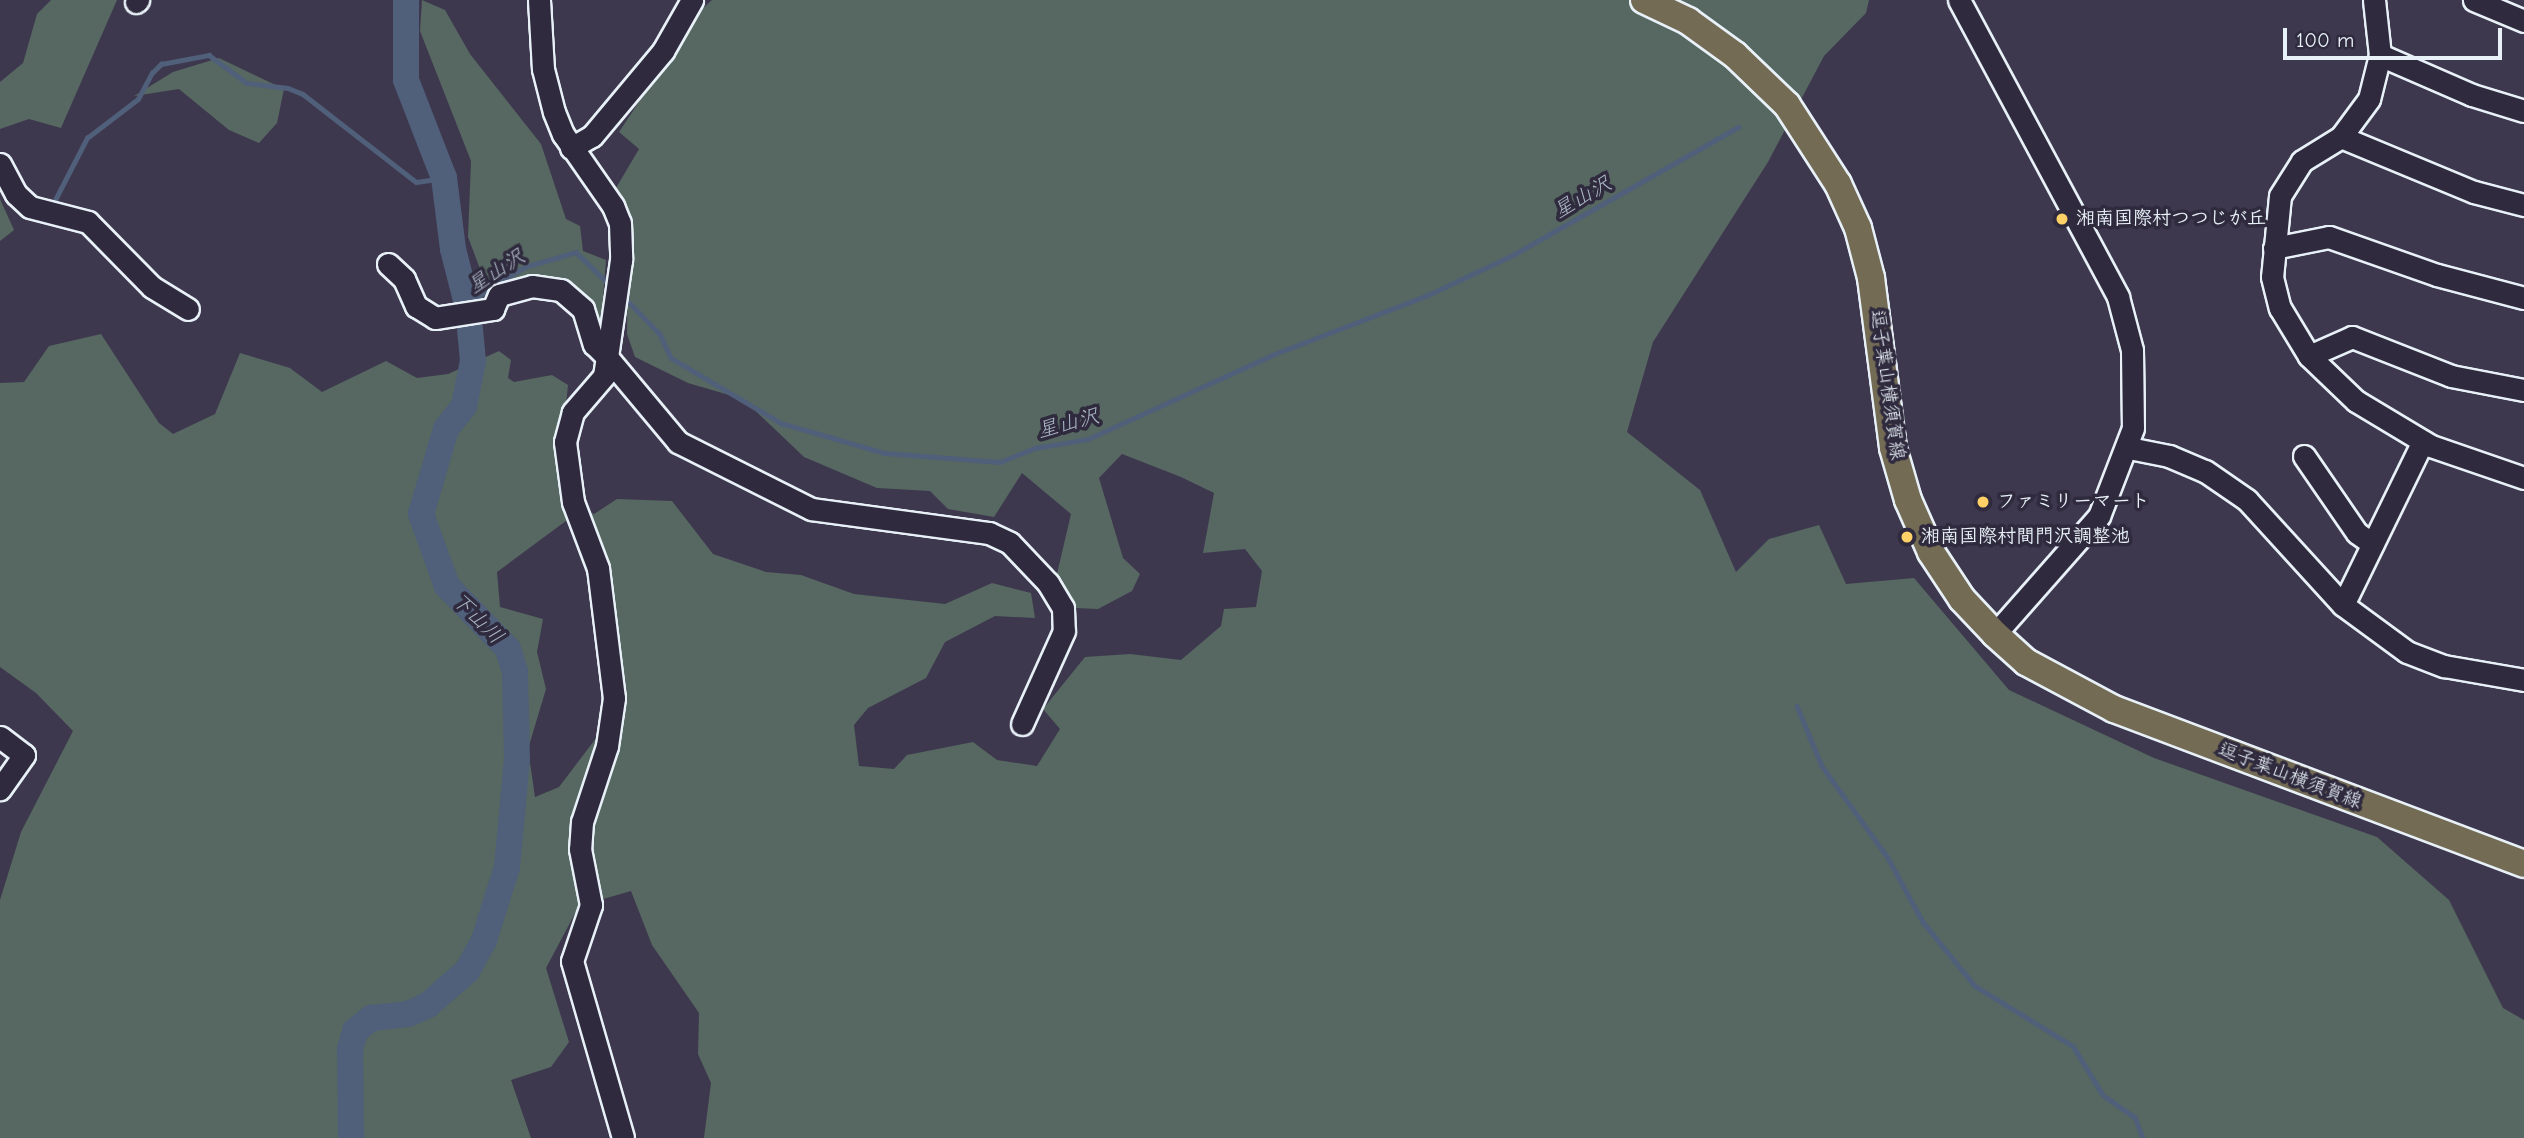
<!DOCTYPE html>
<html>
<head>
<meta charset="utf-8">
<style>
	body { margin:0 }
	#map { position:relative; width:2524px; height:1138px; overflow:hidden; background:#3e384e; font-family:"Comic Neue","Klee One",sans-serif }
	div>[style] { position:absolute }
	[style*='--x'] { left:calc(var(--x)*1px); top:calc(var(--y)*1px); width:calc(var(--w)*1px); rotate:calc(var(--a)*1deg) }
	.green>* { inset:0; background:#566861 }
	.stream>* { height:4.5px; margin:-2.25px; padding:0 2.25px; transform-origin:2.25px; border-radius:2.25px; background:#505f7a }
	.river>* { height:26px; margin:-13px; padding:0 13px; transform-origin:13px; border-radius:13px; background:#505f7a }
	.roads { filter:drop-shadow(2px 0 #e8f1f8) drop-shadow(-2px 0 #e8f1f8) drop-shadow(0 2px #e8f1f8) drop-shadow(0 -2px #e8f1f8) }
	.minor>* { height:21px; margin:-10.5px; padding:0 10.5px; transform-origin:10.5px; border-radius:10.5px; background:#2f2a3d }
	.major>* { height:26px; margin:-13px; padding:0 13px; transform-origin:13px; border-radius:13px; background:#746b55 }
	.dots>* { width:19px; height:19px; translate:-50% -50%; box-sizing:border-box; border:4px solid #2f2a3d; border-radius:50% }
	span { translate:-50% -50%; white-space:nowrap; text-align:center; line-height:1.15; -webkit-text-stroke:7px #2f2a3d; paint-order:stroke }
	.poi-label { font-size:19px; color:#e8f1f8; font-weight:700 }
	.left { translate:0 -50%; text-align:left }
	.street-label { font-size:19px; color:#e8f1f8 }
	.water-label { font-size:21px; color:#abb7c6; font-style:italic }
	.scale { position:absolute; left:2283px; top:28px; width:219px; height:32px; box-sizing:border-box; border:4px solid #e8f1f8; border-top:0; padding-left:9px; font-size:21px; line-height:24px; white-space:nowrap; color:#e8f1f8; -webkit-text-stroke:5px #2f2a3d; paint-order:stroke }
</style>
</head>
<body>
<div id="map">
	<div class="green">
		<div style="clip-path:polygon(51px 0,117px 0,61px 128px,29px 119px,0 129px,0 82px,23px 63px,37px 14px)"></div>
		<div style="clip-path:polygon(422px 0,445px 10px,470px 54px,541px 144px,566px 219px,580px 226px,583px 251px,606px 260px,601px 322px,594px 323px,588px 300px,566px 283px,485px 282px,468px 237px,471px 161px,420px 31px)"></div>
		<div style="clip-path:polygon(evenodd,712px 0,1869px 0,1866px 13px,1824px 56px,1768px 162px,1653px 342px,1627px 432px,1700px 490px,1736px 572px,1769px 539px,1819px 525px,1846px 584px,1914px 578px,2009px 690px,2154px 758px,2377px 837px,2449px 900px,2503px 1008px,2524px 1020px,2524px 1138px,704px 1138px,711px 1083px,698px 1054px,699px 1013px,652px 945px,631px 891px,579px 906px,546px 968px,569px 1042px,551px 1067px,511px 1080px,531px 1138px,0 1138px,0 900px,21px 832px,73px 731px,36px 693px,0 667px,0 383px,24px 382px,49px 346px,101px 334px,159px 423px,173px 434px,215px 414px,240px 353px,290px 368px,322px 392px,386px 361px,417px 378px,448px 374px,499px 351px,511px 360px,508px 378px,514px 382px,552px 375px,568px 385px,560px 462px,566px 501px,594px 514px,617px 499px,672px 501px,713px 554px,766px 572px,801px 575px,854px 594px,945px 604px,992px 583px,1031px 593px,1035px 618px,995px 616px,945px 642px,926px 678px,868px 708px,854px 725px,859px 766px,894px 769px,907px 755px,973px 742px,997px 760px,1037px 766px,1060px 729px,1043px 709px,1085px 657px,1130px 654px,1181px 660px,1221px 626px,1224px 609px,1256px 607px,1262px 571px,1245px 549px,1203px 553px,1214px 493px,1181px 477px,1122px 454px,1099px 478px,1123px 558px,1140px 574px,1132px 591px,1098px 609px,1075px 608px,1056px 578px,1071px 514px,1022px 473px,994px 517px,948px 509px,930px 491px,877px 488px,804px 457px,743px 399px,688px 383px,635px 357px,627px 334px,628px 236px,613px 193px,639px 149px,619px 132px,698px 13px,712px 0,570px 518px,606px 580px,619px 708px,559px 787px,535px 797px,528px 749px,546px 689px,537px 652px,543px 619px,500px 607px,497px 572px,570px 518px)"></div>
		<div style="clip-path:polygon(219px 58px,284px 89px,277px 123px,259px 143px,229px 130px,179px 89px,134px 96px,173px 72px)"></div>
		<div style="clip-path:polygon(0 199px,14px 230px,0 241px)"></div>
	</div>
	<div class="stream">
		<div style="--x:55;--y:200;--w:70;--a:-62.7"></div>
		<div style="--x:87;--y:138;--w:64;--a:-37.4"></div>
		<div style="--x:138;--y:99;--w:30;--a:-62"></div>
		<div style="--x:152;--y:73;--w:13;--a:-45"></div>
		<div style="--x:161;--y:64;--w:49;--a:-10.6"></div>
		<div style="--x:209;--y:55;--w:47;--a:36.4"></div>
		<div style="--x:247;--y:83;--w:41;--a:7"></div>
		<div style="--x:288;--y:88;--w:16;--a:22"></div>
		<div style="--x:303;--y:94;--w:143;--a:37.9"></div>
		<div style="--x:416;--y:182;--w:28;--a:-8"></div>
		<div style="--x:623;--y:296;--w:53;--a:45.8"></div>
		<div style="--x:660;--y:334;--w:26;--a:65"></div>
		<div style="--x:671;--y:358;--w:128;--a:30.6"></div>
		<div style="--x:781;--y:423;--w:108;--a:16.1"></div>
		<div style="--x:885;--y:453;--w:115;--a:4.5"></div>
		<div style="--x:1000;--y:462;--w:38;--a:-22"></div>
		<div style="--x:1035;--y:448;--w:54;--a:-9.6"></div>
		<div style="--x:1088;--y:439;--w:202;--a:-24.5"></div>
		<div style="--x:1272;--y:355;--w:167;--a:-21"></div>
		<div style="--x:1428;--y:295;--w:94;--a:-25.2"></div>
		<div style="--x:1513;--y:255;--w:259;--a:-29.6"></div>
		<div style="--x:471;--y:305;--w:23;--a:-45"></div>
		<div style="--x:487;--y:289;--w:44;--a:-30.1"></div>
		<div style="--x:525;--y:267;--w:53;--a:-16.4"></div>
		<div style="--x:576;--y:252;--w:49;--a:44.2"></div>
		<div style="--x:1797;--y:706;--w:65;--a:67.4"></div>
		<div style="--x:1822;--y:766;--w:113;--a:54.3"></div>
		<div style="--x:1888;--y:858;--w:73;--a:61.3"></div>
		<div style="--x:1923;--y:922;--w:82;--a:50.9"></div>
		<div style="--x:1975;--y:986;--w:115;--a:31.5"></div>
		<div style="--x:2073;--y:1046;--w:57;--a:58.5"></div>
		<div style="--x:2103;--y:1095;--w:39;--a:35"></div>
		<div style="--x:2135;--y:1117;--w:22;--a:69"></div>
	</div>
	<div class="river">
		<div style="--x:351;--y:1138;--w:89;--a:-90.6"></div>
		<div style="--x:350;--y:1049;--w:19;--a:-74"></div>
		<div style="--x:355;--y:1031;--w:21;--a:-39"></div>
		<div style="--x:371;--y:1018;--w:37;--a:-6"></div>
		<div style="--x:408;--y:1014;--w:22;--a:-24"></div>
		<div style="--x:428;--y:1005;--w:52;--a:-41.1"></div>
		<div style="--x:467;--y:971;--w:35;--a:-61"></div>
		<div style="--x:484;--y:940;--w:77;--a:-72.5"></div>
		<div style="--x:507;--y:867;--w:107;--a:-84.7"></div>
		<div style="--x:517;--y:760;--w:88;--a:-91.3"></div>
		<div style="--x:515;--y:672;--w:24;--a:-107"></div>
		<div style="--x:508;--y:649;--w:88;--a:-134.1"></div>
		<div style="--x:447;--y:586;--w:77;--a:-109.9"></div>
		<div style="--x:421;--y:514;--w:89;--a:-73.6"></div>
		<div style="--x:446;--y:429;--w:29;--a:-52"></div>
		<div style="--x:464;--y:406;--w:46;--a:-78.7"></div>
		<div style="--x:473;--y:361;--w:53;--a:-95.4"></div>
		<div style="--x:468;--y:308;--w:61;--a:-104.3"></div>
		<div style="--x:453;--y:249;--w:72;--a:-97.2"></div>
		<div style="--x:444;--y:178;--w:105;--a:-111.2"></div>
		<div style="--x:406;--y:80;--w:80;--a:-90"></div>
	</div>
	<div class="roads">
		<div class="minor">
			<div style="--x:539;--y:0;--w:69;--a:86.7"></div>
			<div style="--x:543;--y:69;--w:44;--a:75.7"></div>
			<div style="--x:554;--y:112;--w:24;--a:68"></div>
			<div style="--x:563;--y:134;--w:88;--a:55.2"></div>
			<div style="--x:613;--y:206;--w:18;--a:68"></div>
			<div style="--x:620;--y:223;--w:37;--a:88"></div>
			<div style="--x:621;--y:260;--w:98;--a:98.2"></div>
			<div style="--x:607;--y:357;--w:111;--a:50.1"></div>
			<div style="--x:678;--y:442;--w:149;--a:26.7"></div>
			<div style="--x:811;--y:509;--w:180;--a:7.7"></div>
			<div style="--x:989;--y:533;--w:23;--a:25"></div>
			<div style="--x:1010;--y:543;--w:55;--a:46.5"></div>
			<div style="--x:1048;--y:583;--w:29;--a:59"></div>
			<div style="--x:1063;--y:608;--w:23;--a:88"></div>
			<div style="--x:1064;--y:631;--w:102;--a:114.3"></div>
			<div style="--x:1959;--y:0;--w:337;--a:61.8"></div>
			<div style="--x:2118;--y:297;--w:55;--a:75.2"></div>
			<div style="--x:2132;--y:350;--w:78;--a:89.3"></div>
			<div style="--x:2133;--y:428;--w:94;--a:111.1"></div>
			<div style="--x:2099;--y:516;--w:157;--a:131.4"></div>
			<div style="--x:2374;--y:0;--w:55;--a:83.8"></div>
			<div style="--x:2380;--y:55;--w:45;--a:104"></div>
			<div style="--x:2369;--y:99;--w:47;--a:126.4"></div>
			<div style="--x:2341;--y:137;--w:46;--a:148.4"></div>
			<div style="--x:2302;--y:161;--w:41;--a:122.2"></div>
			<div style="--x:2280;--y:196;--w:81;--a:95.6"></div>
			<div style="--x:2272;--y:277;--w:32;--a:76"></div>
			<div style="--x:2280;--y:308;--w:56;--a:58.9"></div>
			<div style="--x:2309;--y:356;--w:65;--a:43.8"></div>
			<div style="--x:2356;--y:401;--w:87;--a:31"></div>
			<div style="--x:2431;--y:446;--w:98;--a:19"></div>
			<div style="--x:2474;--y:0;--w:54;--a:22.8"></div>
			<div style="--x:136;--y:2;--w:3;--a:-45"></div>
			<div style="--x:2380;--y:55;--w:100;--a:23.5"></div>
			<div style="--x:2472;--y:95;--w:54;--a:17.1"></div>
			<div style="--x:2341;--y:137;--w:144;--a:22.5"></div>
			<div style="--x:2474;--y:192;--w:52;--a:14.6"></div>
			<div style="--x:571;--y:148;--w:24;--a:-30"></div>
			<div style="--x:592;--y:136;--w:111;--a:-50.1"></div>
			<div style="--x:663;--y:51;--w:59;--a:-60.4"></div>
			<div style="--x:0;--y:164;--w:34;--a:62"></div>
			<div style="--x:16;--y:194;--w:19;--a:43"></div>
			<div style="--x:30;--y:207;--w:60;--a:14.5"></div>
			<div style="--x:88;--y:222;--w:91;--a:45.4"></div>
			<div style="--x:152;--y:287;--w:42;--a:31.4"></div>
			<div style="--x:2274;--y:248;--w:56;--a:-11.3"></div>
			<div style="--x:2329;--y:237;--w:114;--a:19.4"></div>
			<div style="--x:2437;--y:275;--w:90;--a:14.8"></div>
			<div style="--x:388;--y:264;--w:22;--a:43"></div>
			<div style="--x:404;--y:279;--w:30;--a:66"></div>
			<div style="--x:416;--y:306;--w:22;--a:32"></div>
			<div style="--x:435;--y:318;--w:59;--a:-8.8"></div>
			<div style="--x:493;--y:309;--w:15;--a:-67"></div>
			<div style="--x:499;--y:295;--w:34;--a:-15"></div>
			<div style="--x:532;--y:286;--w:29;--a:8"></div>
			<div style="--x:561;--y:290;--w:29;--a:41"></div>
			<div style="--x:583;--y:309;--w:37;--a:73"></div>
			<div style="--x:594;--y:344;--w:18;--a:45"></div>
			<div style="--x:607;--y:357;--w:19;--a:99"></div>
			<div style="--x:604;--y:376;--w:48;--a:130.7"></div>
			<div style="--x:573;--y:412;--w:31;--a:105"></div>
			<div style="--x:565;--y:442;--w:61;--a:82.4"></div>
			<div style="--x:573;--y:502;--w:71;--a:69.3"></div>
			<div style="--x:598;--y:568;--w:131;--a:83"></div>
			<div style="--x:614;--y:698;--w:49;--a:98.3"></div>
			<div style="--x:607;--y:746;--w:80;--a:108.2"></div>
			<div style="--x:582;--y:822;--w:27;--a:94"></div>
			<div style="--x:580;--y:849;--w:57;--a:78.9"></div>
			<div style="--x:591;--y:905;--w:59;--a:108.7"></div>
			<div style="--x:572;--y:961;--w:184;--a:73.9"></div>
			<div style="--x:2309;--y:356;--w:47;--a:-23.8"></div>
			<div style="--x:2352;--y:337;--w:106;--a:21.5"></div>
			<div style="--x:2451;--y:376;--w:74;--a:10.9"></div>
			<div style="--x:2129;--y:448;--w:41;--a:11.3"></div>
			<div style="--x:2169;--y:456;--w:39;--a:23"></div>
			<div style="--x:2205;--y:471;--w:51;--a:34.6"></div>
			<div style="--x:2247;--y:500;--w:142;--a:47.6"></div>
			<div style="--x:2343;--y:605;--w:79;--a:36.3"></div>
			<div style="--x:2407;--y:652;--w:40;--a:21"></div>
			<div style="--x:2444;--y:666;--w:81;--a:9.9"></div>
			<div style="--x:2304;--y:456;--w:93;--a:55.5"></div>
			<div style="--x:2357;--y:533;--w:19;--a:35"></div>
			<div style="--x:2343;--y:605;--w:182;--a:-64"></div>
			<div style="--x:0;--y:737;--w:30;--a:37"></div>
			<div style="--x:24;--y:755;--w:42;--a:125.2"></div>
		</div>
		<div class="major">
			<div style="--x:1644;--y:0;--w:49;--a:25.5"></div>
			<div style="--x:1688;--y:21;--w:58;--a:35.9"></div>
			<div style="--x:1735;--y:55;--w:72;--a:43.9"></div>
			<div style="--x:1787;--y:105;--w:94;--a:57.2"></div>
			<div style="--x:1838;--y:184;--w:48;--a:65.6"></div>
			<div style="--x:1858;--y:228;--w:52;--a:75.4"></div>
			<div style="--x:1871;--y:278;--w:171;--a:82.6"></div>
			<div style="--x:1893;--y:448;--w:54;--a:73.9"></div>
			<div style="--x:1908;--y:500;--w:57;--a:66.1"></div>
			<div style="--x:1931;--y:552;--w:56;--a:56.6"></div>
			<div style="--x:1962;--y:599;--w:48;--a:46.7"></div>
			<div style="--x:1995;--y:634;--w:42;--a:42.1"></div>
			<div style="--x:2026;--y:662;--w:100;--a:28.1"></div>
			<div style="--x:2114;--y:709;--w:438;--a:20.7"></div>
		</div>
	</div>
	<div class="dots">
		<div style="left:2062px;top:219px;background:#ffd166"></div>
		<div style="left:1983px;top:502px;background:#ffd166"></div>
		<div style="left:1907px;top:537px;background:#ffd166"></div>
	</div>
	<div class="poi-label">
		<span class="left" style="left:2076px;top:219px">湘南国際村つつじが丘</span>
		<span class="left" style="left:1997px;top:502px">ファミリーマート</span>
		<span class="left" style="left:1921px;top:537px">湘南国際村間門沢調整池</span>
	</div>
	<div class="street-label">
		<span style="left:1887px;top:385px;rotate:82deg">逗子葉山横須賀線</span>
		<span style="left:2290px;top:776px;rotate:21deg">逗子葉山横須賀線</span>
	</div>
	<div class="water-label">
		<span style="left:1582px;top:197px;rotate:-30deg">星山沢</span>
		<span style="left:496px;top:271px;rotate:-33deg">星山沢</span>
		<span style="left:1068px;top:423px;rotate:-15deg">星山沢</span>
		<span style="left:478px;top:618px;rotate:45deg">下山川</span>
	</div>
	<div class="scale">100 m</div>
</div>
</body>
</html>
